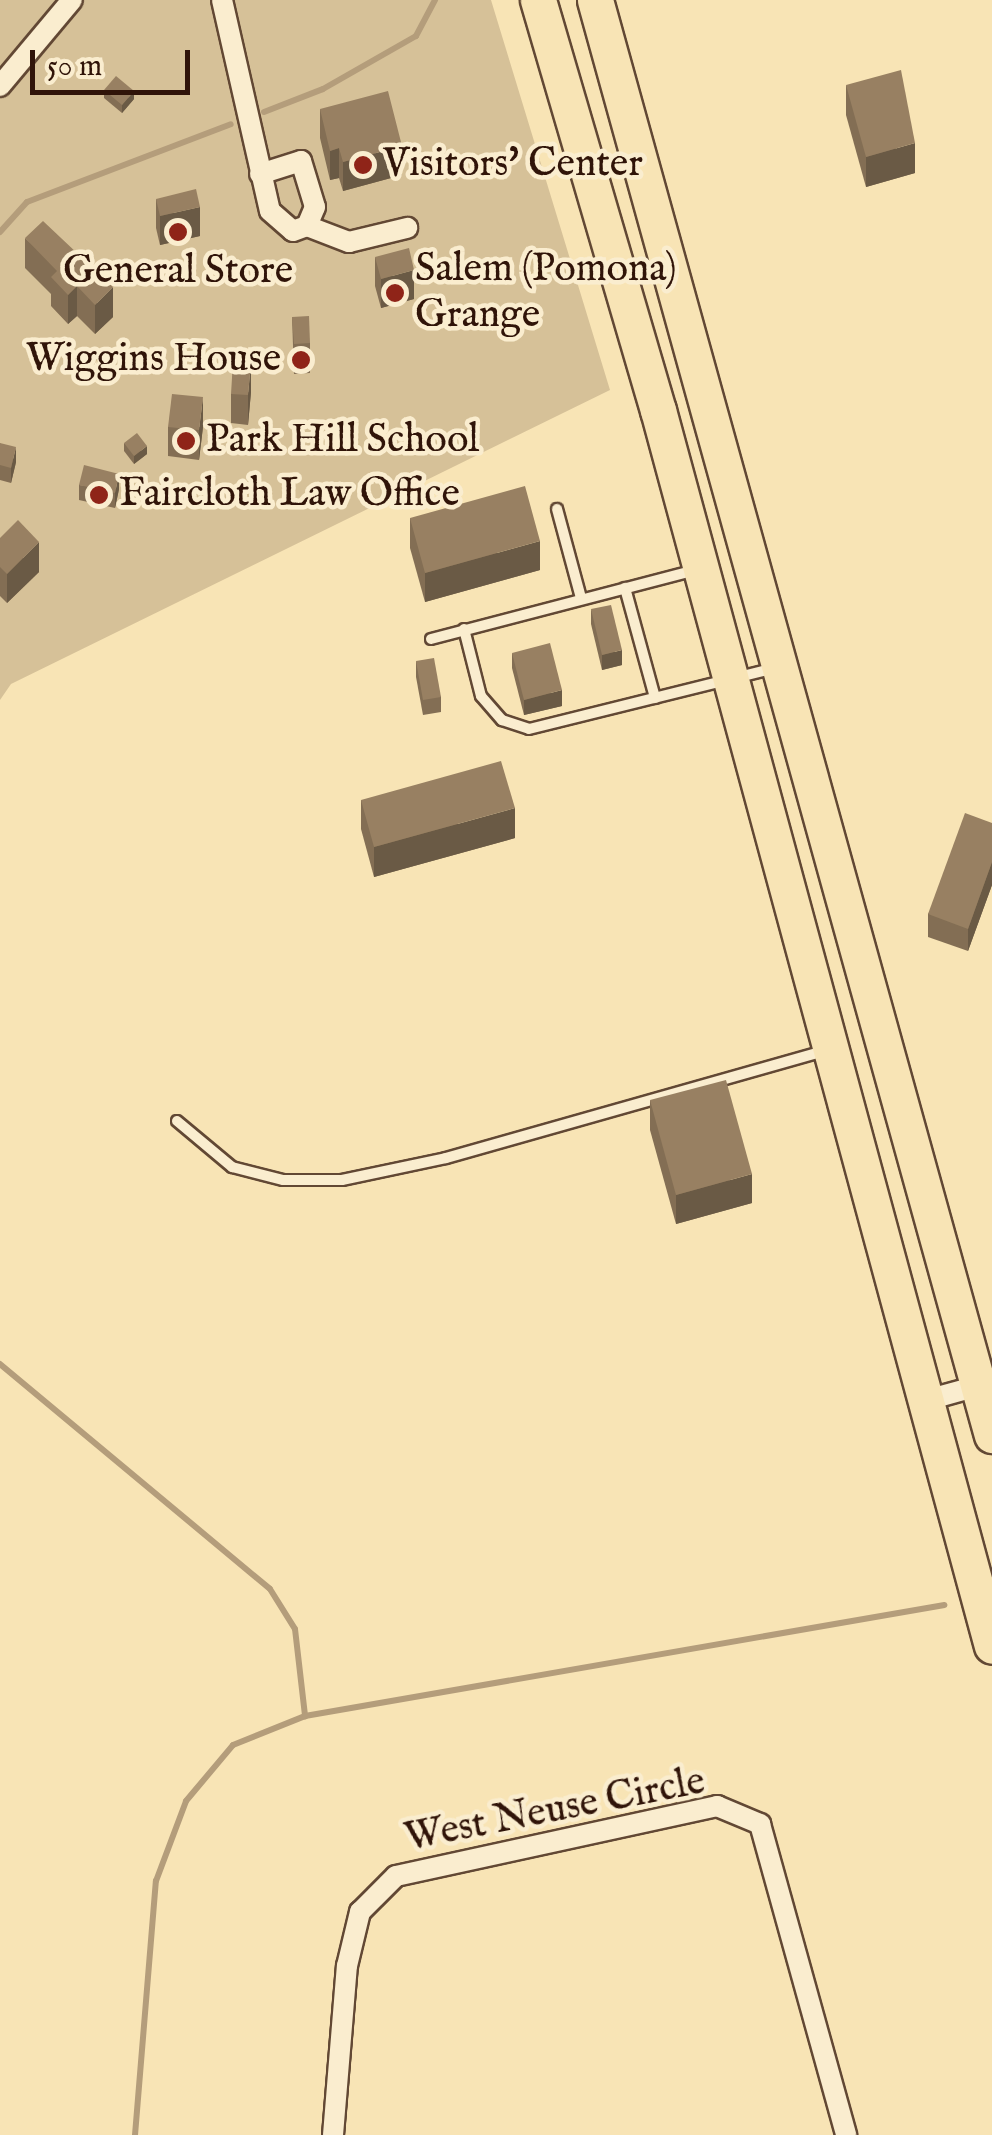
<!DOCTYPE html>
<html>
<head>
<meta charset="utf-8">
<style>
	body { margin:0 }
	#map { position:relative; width:992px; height:2135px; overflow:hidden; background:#f8e4b5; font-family:"IM FELL English",serif }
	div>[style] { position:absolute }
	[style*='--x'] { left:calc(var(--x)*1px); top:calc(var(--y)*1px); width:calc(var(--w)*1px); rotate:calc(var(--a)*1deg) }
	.green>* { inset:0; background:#d6c198 }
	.stream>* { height:6px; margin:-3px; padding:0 3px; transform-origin:3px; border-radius:3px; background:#b49d7b }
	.roads { filter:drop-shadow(2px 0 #624834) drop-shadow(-2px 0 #624834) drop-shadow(0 2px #624834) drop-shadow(0 -2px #624834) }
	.lane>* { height:10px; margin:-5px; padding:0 5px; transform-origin:5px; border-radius:5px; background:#faedcf }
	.street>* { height:20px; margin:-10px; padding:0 10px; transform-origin:10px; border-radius:10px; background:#faedcf }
	.highway>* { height:35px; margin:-17.5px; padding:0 17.5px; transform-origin:17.5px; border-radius:17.5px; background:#f8e4b5 }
	.wall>* { inset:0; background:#836e54 }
	.shaded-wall>* { inset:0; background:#6a5a45 }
	.building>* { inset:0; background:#988062 }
	.dots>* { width:28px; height:28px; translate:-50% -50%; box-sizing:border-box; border:5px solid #faedcf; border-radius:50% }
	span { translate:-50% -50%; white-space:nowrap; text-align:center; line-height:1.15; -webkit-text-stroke:9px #faedcf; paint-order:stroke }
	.poi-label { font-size:40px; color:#301409 }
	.left { translate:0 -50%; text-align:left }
	.right { translate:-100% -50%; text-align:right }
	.street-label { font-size:40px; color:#301409 }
	.scale { position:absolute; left:30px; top:50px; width:160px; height:45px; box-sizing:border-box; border:5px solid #301409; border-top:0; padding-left:12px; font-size:30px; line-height:35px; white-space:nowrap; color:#301409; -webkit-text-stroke:8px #faedcf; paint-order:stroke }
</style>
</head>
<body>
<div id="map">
	<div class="green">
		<div style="clip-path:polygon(0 0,491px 0,610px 390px,11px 684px,0 700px)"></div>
	</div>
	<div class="stream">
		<div style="--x:264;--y:112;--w:63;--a:-21.3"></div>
		<div style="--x:323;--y:89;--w:107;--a:-29.7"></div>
		<div style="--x:416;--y:36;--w:41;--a:-62.2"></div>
		<div style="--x:0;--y:232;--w:40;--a:-48"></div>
		<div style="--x:27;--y:202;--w:218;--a:-20.9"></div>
		<div style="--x:0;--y:1364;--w:351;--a:39.8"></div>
		<div style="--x:270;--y:1589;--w:47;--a:58"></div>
		<div style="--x:295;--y:1629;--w:88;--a:83.4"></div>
		<div style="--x:135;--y:2135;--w:255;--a:-85.3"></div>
		<div style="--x:156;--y:1881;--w:85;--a:-69.4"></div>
		<div style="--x:186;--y:1801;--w:73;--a:-50"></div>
		<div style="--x:233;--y:1745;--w:78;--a:-21.9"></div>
		<div style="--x:305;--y:1716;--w:649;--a:-9.85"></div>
	</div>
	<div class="roads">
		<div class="lane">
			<div style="--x:557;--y:509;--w:92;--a:74.9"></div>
			<div style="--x:625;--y:588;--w:114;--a:74.7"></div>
			<div style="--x:464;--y:629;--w:69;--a:75.8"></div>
			<div style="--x:481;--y:696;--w:32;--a:49"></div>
			<div style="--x:502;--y:720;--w:28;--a:18"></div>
			<div style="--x:529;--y:729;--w:253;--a:-13.9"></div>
			<div style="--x:431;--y:639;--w:273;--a:-14.6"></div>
			<div style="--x:177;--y:1121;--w:72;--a:39.9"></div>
			<div style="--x:232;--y:1167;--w:53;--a:14.3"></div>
			<div style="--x:283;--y:1180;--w:59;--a:0"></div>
			<div style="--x:342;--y:1180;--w:106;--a:-11.9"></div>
			<div style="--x:446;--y:1158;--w:392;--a:-15.8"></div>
		</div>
		<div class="street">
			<div style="--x:222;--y:0;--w:216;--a:77.2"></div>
			<div style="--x:270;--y:211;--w:30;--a:41"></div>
			<div style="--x:293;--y:231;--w:15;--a:-20"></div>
			<div style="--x:307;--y:226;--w:45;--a:20.9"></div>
			<div style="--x:349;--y:242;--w:60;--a:-13.6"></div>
			<div style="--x:0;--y:86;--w:112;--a:-50.1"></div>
			<div style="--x:260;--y:174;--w:43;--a:-17.6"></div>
			<div style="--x:301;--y:161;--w:48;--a:73.1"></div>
			<div style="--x:315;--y:207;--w:21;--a:113"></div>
			<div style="--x:927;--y:1400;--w:52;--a:-15.6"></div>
			<div style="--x:977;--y:1386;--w:10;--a:29"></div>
			<div style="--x:333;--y:2135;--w:170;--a:-85.3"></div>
			<div style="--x:347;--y:1966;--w:56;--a:-76.5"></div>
			<div style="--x:360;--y:1912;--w:51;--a:-45"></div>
			<div style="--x:396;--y:1876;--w:329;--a:-12.3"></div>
			<div style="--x:717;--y:1806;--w:47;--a:22.7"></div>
			<div style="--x:760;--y:1824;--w:323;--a:74.5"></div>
		</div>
		<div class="highway">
			<div style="--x:538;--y:0;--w:427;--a:73.7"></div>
			<div style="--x:658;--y:410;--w:1280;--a:74.88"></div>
			<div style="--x:595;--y:0;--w:1489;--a:74.54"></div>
		</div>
	</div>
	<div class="wall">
		<div style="clip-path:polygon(846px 85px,915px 173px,866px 187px,846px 115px)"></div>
		<div style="clip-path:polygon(104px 90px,134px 99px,122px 113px,104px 98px)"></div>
		<div style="clip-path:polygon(320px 109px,402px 175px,343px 191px,339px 178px,330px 180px,320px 138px)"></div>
		<div style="clip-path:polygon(156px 199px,200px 236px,160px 245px,156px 228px)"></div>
		<div style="clip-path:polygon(25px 238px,113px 317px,95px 334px,77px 316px,68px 324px,51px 306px,51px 294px,25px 268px)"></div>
		<div style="clip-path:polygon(375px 257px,414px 299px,381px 308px,375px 286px)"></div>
		<div style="clip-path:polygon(292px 317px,310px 343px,310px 373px,294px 374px)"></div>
		<div style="clip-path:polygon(251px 392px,248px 425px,231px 423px,231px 394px)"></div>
		<div style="clip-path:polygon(168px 427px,203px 427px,199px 460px,168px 456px)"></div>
		<div style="clip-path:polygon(0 443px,16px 462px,11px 483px,0 480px)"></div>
		<div style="clip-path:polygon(124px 443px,147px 454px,134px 464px,124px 451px)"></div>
		<div style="clip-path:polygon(79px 485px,119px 489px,115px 508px,79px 500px)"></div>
		<div style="clip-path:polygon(410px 518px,540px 570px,425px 602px,410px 548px)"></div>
		<div style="clip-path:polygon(0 538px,39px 572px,7px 603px,0 596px)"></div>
		<div style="clip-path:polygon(591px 609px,622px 665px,602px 670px,591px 624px)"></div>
		<div style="clip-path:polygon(512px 653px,562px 706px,524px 715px,512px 668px)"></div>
		<div style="clip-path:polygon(416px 661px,441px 697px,441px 712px,423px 715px,416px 677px)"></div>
		<div style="clip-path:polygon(361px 800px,515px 838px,374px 877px,361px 829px)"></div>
		<div style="clip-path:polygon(992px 823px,992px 885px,968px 951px,928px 937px,928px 914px)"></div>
		<div style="clip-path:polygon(650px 1100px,752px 1203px,676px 1224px,650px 1130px)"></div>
	</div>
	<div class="shaded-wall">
		<div style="clip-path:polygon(134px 91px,134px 99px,122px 113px,122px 105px)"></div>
		<div style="clip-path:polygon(915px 143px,915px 173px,866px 187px,866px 157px)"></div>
		<div style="clip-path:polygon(402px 146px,402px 175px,343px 191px,343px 162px)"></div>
		<div style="clip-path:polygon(339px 148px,339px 178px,330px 180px,330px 151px)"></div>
		<div style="clip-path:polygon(200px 207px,200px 236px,160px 245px,160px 216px)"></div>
		<div style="clip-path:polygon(414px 270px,414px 299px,381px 308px,381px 279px)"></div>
		<div style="clip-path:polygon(77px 286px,77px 316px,68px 324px,68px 295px)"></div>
		<div style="clip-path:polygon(113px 287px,113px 317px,95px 334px,95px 305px)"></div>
		<div style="clip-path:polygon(251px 362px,251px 392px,248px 425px,248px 395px)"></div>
		<div style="clip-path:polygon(203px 397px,203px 427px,199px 460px,199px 430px)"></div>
		<div style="clip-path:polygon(147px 446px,147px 454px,134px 464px,134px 456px)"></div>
		<div style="clip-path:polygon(16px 447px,16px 462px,11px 483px,11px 468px)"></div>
		<div style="clip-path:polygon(119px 474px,119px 489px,115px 508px,115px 493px)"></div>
		<div style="clip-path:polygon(540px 541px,540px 570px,425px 602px,425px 573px)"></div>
		<div style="clip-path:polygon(39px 542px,39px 572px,7px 603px,7px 574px)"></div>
		<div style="clip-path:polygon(622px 650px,622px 665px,602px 670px,602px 655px)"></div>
		<div style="clip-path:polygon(562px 690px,562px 706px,524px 715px,524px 700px)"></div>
		<div style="clip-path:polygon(515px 808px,515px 838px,374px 877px,374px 847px)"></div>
		<div style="clip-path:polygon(992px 862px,992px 885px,968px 951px,968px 929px)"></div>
		<div style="clip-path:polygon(752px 1174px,752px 1203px,676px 1224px,676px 1195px)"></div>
	</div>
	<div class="building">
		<div style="clip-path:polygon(901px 70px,915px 143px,866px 157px,846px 85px)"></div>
		<div style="clip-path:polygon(116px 76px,134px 91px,122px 105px,104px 90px)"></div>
		<div style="clip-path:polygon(388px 91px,402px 146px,343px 162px,339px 148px,330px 151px,320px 109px)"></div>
		<div style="clip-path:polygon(196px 189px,200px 207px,160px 216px,156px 199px)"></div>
		<div style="clip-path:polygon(43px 221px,113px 287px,95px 305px,77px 286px,68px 295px,51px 277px,57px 271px,25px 238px)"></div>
		<div style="clip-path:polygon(409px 248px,414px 270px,381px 279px,375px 257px)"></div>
		<div style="clip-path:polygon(309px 316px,310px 343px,294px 344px,292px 317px)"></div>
		<div style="clip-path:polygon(233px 361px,251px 362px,248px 395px,231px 394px)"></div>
		<div style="clip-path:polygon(172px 394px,203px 397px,199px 430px,168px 427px)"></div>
		<div style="clip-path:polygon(137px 433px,147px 446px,134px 456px,124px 443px)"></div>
		<div style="clip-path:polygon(0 443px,16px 447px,11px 468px,0 465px)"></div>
		<div style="clip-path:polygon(84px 465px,119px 474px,115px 493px,79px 485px)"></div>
		<div style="clip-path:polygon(525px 486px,540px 541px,425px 573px,410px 518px)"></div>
		<div style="clip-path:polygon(18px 520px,39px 542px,7px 574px,0 567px,0 538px)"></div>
		<div style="clip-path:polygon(611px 605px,622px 650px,602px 655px,591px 609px)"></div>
		<div style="clip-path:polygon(550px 643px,562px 690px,524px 700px,512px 653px)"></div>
		<div style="clip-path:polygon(434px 658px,441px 697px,423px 700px,416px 661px)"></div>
		<div style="clip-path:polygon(501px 761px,515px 808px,374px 847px,361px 800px)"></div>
		<div style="clip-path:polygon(965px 813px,992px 823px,992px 862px,968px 929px,928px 914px)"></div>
		<div style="clip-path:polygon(726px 1080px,752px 1174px,676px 1195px,650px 1100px)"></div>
	</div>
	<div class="dots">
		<div style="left:363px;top:165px;background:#8f2418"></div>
		<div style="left:178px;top:232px;background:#8f2418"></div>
		<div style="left:395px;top:293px;background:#8f2418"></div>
		<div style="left:301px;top:360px;background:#8f2418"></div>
		<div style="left:186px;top:441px;background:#8f2418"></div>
		<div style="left:99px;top:495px;background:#8f2418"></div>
	</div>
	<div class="poi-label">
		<span class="left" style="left:383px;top:165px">Visitors' Center</span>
		<span class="left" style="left:415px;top:293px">Salem (Pomona)<br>Grange</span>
		<span style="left:178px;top:272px">General Store</span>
		<span class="right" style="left:281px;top:360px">Wiggins House</span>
		<span class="left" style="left:206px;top:441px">Park Hill School</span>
		<span class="left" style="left:119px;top:495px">Faircloth Law Office</span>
	</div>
	<div class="street-label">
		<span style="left:555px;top:1811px;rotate:-11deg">West Neuse Circle</span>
	</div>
	<div class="scale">50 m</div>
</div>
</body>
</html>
